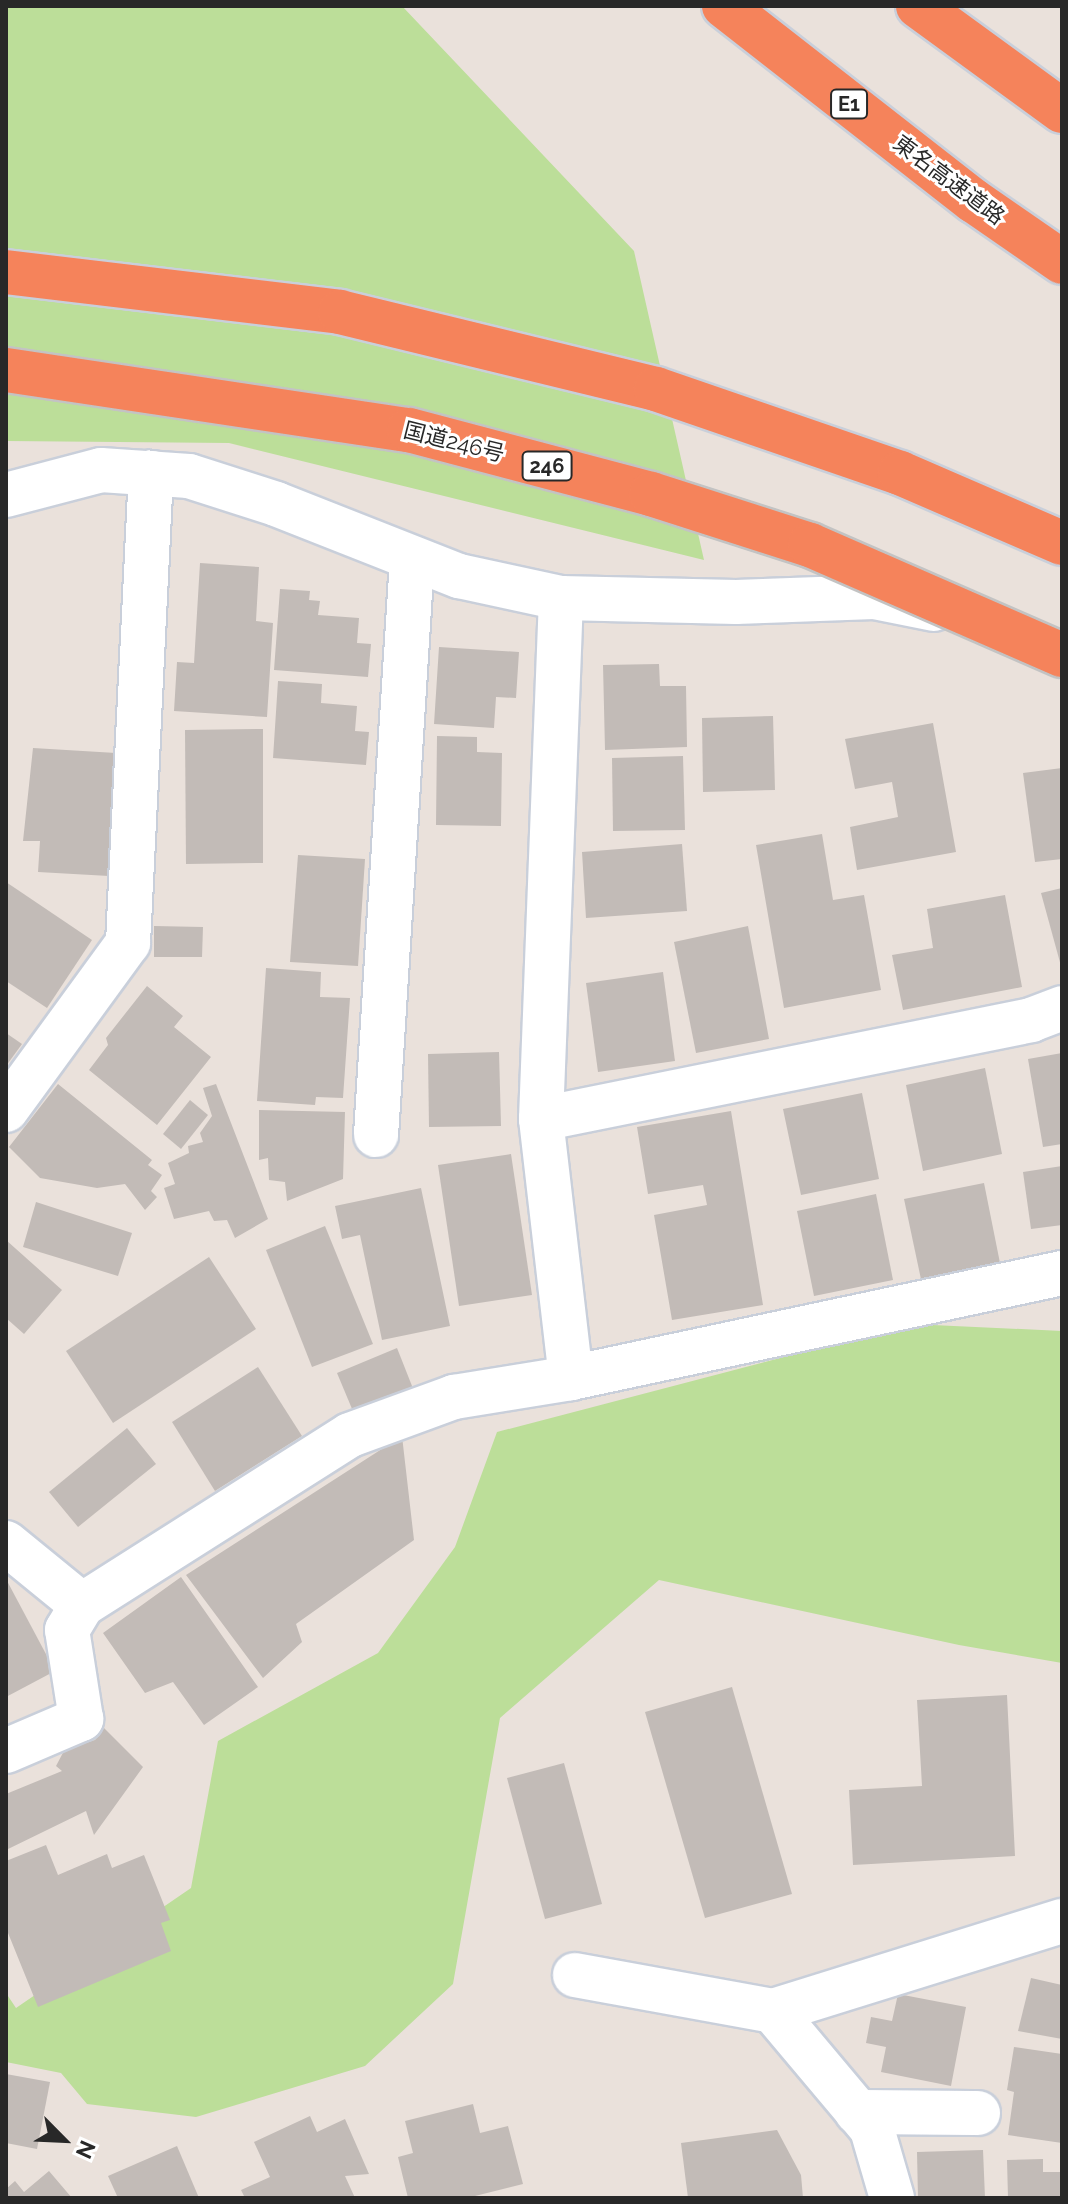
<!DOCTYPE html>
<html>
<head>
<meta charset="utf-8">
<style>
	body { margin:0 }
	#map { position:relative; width:1068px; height:2204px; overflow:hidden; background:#eae1db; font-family:Raleway,"Noto Sans JP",sans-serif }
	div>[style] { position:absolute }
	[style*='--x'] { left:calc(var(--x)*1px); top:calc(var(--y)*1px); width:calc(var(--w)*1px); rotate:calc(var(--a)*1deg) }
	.green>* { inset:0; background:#bcde99 }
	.building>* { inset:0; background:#c2bbb7 }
	.roads { filter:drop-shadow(2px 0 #c9cfda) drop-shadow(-2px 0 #c9cfda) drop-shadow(0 2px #c9cfda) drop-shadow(0 -2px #c9cfda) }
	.minor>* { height:44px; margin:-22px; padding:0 22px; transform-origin:22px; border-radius:22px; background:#fff }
	.highway>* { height:44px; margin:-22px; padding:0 22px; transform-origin:22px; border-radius:22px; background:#f5835b }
	.bridges { filter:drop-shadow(2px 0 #c3c3c3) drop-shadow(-2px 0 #c3c3c3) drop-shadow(0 2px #c3c3c3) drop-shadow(0 -2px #c3c3c3) }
	.highway-bridge>* { height:44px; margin:-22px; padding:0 22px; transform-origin:22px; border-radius:22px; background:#f5835b }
	span { translate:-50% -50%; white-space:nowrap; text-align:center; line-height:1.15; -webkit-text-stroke:6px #fff; paint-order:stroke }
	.shield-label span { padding:2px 6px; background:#fff; border:2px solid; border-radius:6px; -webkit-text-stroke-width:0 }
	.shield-label { font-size:20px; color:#282828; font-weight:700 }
	.street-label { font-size:22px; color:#282828 }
	.frame { position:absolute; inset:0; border:8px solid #282828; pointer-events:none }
	.north { position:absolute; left:24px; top:2100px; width:80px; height:80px; -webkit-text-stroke:6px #fff; paint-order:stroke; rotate:114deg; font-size:22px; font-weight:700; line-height:32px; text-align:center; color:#282828 }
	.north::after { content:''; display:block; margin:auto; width:28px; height:36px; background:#282828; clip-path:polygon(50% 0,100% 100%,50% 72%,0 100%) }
</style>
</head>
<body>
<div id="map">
	<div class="green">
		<div style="clip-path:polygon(6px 6px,402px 6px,634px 251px,704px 560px,229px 443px,6px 441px)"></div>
		<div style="clip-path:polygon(911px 1324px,1062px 1331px,1062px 1663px,959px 1645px,659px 1580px,500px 1718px,453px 1984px,365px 2066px,196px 2117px,87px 2104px,61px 2073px,6px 2062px,6px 1993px,16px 2008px,191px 1888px,218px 1741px,378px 1653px,455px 1547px,497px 1432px)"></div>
	</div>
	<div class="building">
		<div style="clip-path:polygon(200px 563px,259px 567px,256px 621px,273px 623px,267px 717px,174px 711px,177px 662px,194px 663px)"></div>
		<div style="clip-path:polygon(280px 589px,310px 591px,309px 600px,320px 601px,318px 615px,359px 618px,357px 643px,371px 644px,368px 677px,274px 670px)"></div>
		<div style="clip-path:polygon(439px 647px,519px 652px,516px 698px,496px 697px,494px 728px,434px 724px)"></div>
		<div style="clip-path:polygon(659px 664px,660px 686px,686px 686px,687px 747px,605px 750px,603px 665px)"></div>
		<div style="clip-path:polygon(278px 681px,322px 684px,321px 703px,357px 706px,355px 731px,369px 732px,366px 765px,273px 758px)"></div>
		<div style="clip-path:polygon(773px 716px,775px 790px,703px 792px,702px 718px)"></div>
		<div style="clip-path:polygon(933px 723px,956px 852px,857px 870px,850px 827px,898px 817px,892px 782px,855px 789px,845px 739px)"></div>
		<div style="clip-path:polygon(263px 729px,263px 863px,186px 864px,185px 730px)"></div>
		<div style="clip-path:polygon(437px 736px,477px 737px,477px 752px,502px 753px,501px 826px,436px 825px)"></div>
		<div style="clip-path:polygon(33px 748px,116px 753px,109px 876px,38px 872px,40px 841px,23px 841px)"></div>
		<div style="clip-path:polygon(683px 756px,685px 830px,613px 831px,612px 758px)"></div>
		<div style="clip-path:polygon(1062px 768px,1062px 859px,1035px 862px,1023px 773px)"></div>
		<div style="clip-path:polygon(822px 834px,833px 900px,864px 895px,881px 990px,784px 1008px,756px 845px)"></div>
		<div style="clip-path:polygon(682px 844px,687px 911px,586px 918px,582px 852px)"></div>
		<div style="clip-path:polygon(298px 855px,365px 859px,358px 966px,290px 962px)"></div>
		<div style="clip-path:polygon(6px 882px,92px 940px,47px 1008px,6px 981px)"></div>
		<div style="clip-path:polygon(1062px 888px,1062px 966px,1061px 966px,1041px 893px)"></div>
		<div style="clip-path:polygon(1005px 895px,1022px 987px,903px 1010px,892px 955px,933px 948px,927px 909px)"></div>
		<div style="clip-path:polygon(154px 926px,203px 927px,202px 957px,154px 957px)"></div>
		<div style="clip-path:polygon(748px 926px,769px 1039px,696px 1053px,674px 942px)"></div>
		<div style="clip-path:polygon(266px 968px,321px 972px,320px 997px,350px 998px,343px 1098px,316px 1097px,315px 1105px,257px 1101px)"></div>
		<div style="clip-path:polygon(663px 972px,675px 1061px,598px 1072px,586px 983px)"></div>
		<div style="clip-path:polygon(147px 986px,183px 1016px,174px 1027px,211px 1057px,157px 1125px,89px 1070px,108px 1045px,106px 1038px)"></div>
		<div style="clip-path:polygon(6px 1033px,22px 1044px,6px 1066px)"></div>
		<div style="clip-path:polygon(499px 1052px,501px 1126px,429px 1127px,428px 1054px)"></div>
		<div style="clip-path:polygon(1062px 1053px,1062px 1144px,1043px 1147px,1028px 1059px)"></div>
		<div style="clip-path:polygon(985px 1068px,1002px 1154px,923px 1171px,906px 1085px)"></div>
		<div style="clip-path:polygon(58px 1084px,152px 1160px,148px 1165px,162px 1175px,151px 1191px,157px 1197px,145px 1210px,125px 1184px,97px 1188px,40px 1178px,9px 1147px)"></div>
		<div style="clip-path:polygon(216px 1084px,268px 1219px,235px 1238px,227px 1220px,214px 1221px,209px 1211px,174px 1219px,164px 1188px,175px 1184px,168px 1163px,189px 1153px,188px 1146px,203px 1142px,200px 1133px,212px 1116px,203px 1088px)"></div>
		<div style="clip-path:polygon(862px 1093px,879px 1179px,801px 1195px,783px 1109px)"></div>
		<div style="clip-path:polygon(190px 1100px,208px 1115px,181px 1149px,163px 1134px)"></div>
		<div style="clip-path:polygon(259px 1110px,345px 1112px,343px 1179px,287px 1201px,285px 1182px,269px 1180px,268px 1158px,259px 1160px)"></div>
		<div style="clip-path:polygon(731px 1111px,763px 1305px,672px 1320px,654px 1215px,707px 1205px,703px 1185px,648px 1194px,637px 1127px)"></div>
		<div style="clip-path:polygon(511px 1154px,532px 1295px,459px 1306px,438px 1165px)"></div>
		<div style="clip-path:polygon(1062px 1166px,1062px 1225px,1031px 1229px,1023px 1172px)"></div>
		<div style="clip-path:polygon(984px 1183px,1001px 1268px,922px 1284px,904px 1199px)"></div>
		<div style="clip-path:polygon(421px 1188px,450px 1326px,382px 1340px,360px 1235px,342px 1239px,335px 1206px)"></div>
		<div style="clip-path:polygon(876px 1194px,893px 1280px,814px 1296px,797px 1211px)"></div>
		<div style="clip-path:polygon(36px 1202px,132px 1233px,118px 1276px,23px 1247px)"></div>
		<div style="clip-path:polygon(325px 1226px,373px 1344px,312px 1367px,266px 1250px)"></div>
		<div style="clip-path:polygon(6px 1240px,62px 1290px,24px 1334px,6px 1318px)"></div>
		<div style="clip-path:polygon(209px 1257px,256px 1329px,113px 1423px,66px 1351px)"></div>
		<div style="clip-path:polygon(397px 1348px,414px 1391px,355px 1416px,337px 1373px)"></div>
		<div style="clip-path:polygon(258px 1367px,302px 1436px,215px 1491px,172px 1422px)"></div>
		<div style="clip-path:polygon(127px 1428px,156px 1464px,78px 1527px,49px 1492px)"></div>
		<div style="clip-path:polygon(402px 1436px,414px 1540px,296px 1624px,302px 1642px,263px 1678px,186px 1575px)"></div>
		<div style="clip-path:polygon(181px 1577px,258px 1687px,204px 1725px,173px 1682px,145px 1693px,103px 1633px)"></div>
		<div style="clip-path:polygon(6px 1579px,55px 1671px,6px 1697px)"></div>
		<div style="clip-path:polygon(732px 1687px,792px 1894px,705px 1918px,645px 1712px)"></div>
		<div style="clip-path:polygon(1007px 1695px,1015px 1856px,853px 1865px,849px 1790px,922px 1786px,917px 1700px)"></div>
		<div style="clip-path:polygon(104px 1728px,143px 1767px,94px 1835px,86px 1811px,6px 1850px,6px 1794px,62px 1771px,56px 1766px,66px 1747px,95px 1740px)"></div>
		<div style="clip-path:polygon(564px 1763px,602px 1904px,545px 1919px,507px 1778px)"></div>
		<div style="clip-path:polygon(46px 1845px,58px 1875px,107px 1854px,112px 1868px,144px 1855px,170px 1920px,161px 1923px,171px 1951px,38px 2007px,6px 1928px,6px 1861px)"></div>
		<div style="clip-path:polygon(1031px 1978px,1062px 1985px,1062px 2039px,1018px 2031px)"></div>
		<div style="clip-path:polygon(898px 1994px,966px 2007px,951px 2086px,881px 2072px,886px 2047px,866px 2043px,871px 2017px,892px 2021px)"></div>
		<div style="clip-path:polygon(1014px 2047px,1062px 2054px,1062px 2143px,1008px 2135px,1014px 2092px,1007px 2090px)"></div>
		<div style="clip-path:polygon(6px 2074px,50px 2082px,37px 2149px,6px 2143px)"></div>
		<div style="clip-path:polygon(473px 2104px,480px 2133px,508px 2126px,523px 2184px,467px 2198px,408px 2198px,398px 2157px,413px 2153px,405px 2121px)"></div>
		<div style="clip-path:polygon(310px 2116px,317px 2132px,345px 2119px,369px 2174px,345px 2176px,355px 2198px,245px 2198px,241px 2190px,270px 2177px,254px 2142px)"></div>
		<div style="clip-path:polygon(777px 2130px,801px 2175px,803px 2198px,688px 2198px,681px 2143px)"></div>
		<div style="clip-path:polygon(177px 2146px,199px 2198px,118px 2198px,108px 2176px)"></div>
		<div style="clip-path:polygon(983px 2150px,985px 2198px,918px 2198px,917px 2152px)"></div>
		<div style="clip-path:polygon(1043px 2159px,1043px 2172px,1062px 2172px,1062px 2198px,1008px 2198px,1007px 2160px)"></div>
		<div style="clip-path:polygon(49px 2171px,72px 2198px,6px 2198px,6px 2189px,15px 2181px,24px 2192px)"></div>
	</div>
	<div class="roads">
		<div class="minor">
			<div style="--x:6;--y:495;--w:98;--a:-14.7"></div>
			<div style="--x:101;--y:470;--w:88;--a:3.9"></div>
			<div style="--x:189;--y:476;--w:91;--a:17.8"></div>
			<div style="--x:276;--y:504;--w:197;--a:21.5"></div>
			<div style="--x:459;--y:576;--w:104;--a:12.2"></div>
			<div style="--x:561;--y:598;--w:175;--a:1.3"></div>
			<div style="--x:736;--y:602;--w:138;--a:-2.1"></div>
			<div style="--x:874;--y:597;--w:61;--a:11.3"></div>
			<div style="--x:561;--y:598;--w:521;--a:92.2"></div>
			<div style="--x:541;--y:1119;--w:261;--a:83.4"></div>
			<div style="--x:6;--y:1110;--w:207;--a:-53.9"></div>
			<div style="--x:128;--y:943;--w:471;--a:-87.2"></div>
			<div style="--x:541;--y:1119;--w:500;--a:-11.4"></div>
			<div style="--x:1031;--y:1020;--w:33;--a:-21"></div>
			<div style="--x:376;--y:1135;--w:576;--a:-86.42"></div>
			<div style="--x:6;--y:1543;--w:98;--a:39.2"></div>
			<div style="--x:82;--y:1605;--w:317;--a:-32.4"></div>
			<div style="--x:350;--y:1435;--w:111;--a:-20.1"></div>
			<div style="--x:454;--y:1397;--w:119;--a:-9.2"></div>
			<div style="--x:571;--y:1378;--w:502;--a:-12.07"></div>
			<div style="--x:6;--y:1751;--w:82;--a:-23.1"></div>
			<div style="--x:81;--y:1719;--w:90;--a:-98.9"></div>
			<div style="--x:67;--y:1630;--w:29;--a:-59"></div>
			<div style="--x:575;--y:1975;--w:201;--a:10.3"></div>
			<div style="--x:773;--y:2011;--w:154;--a:50"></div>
			<div style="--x:872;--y:2129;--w:72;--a:73.8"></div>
			<div style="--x:773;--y:2011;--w:303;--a:-17.3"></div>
			<div style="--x:857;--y:2112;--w:121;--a:0.5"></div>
		</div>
		<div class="highway">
			<div style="--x:724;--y:6;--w:317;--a:38"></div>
			<div style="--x:974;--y:201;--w:107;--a:34.7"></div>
			<div style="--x:918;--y:6;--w:178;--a:36.1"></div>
			<div style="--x:6;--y:272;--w:336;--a:6.8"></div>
			<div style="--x:340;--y:312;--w:325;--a:13.7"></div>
			<div style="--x:656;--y:389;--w:258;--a:19"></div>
			<div style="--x:900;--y:473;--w:176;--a:23.4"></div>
		</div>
	</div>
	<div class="bridges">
		<div class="highway-bridge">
			<div style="--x:6;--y:370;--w:407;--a:8.5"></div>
			<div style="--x:409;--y:430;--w:250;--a:14.8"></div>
			<div style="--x:651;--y:494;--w:167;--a:17.8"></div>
			<div style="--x:810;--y:545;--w:275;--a:23.6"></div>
		</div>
	</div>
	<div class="shield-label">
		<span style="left:849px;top:104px">E1</span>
		<span style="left:547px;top:466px">246</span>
	</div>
	<div class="street-label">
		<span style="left:949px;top:180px;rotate:37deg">東名高速道路</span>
		<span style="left:454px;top:442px;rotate:14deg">国道246号</span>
	</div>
	<div class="frame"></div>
	<div class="north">N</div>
</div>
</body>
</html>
